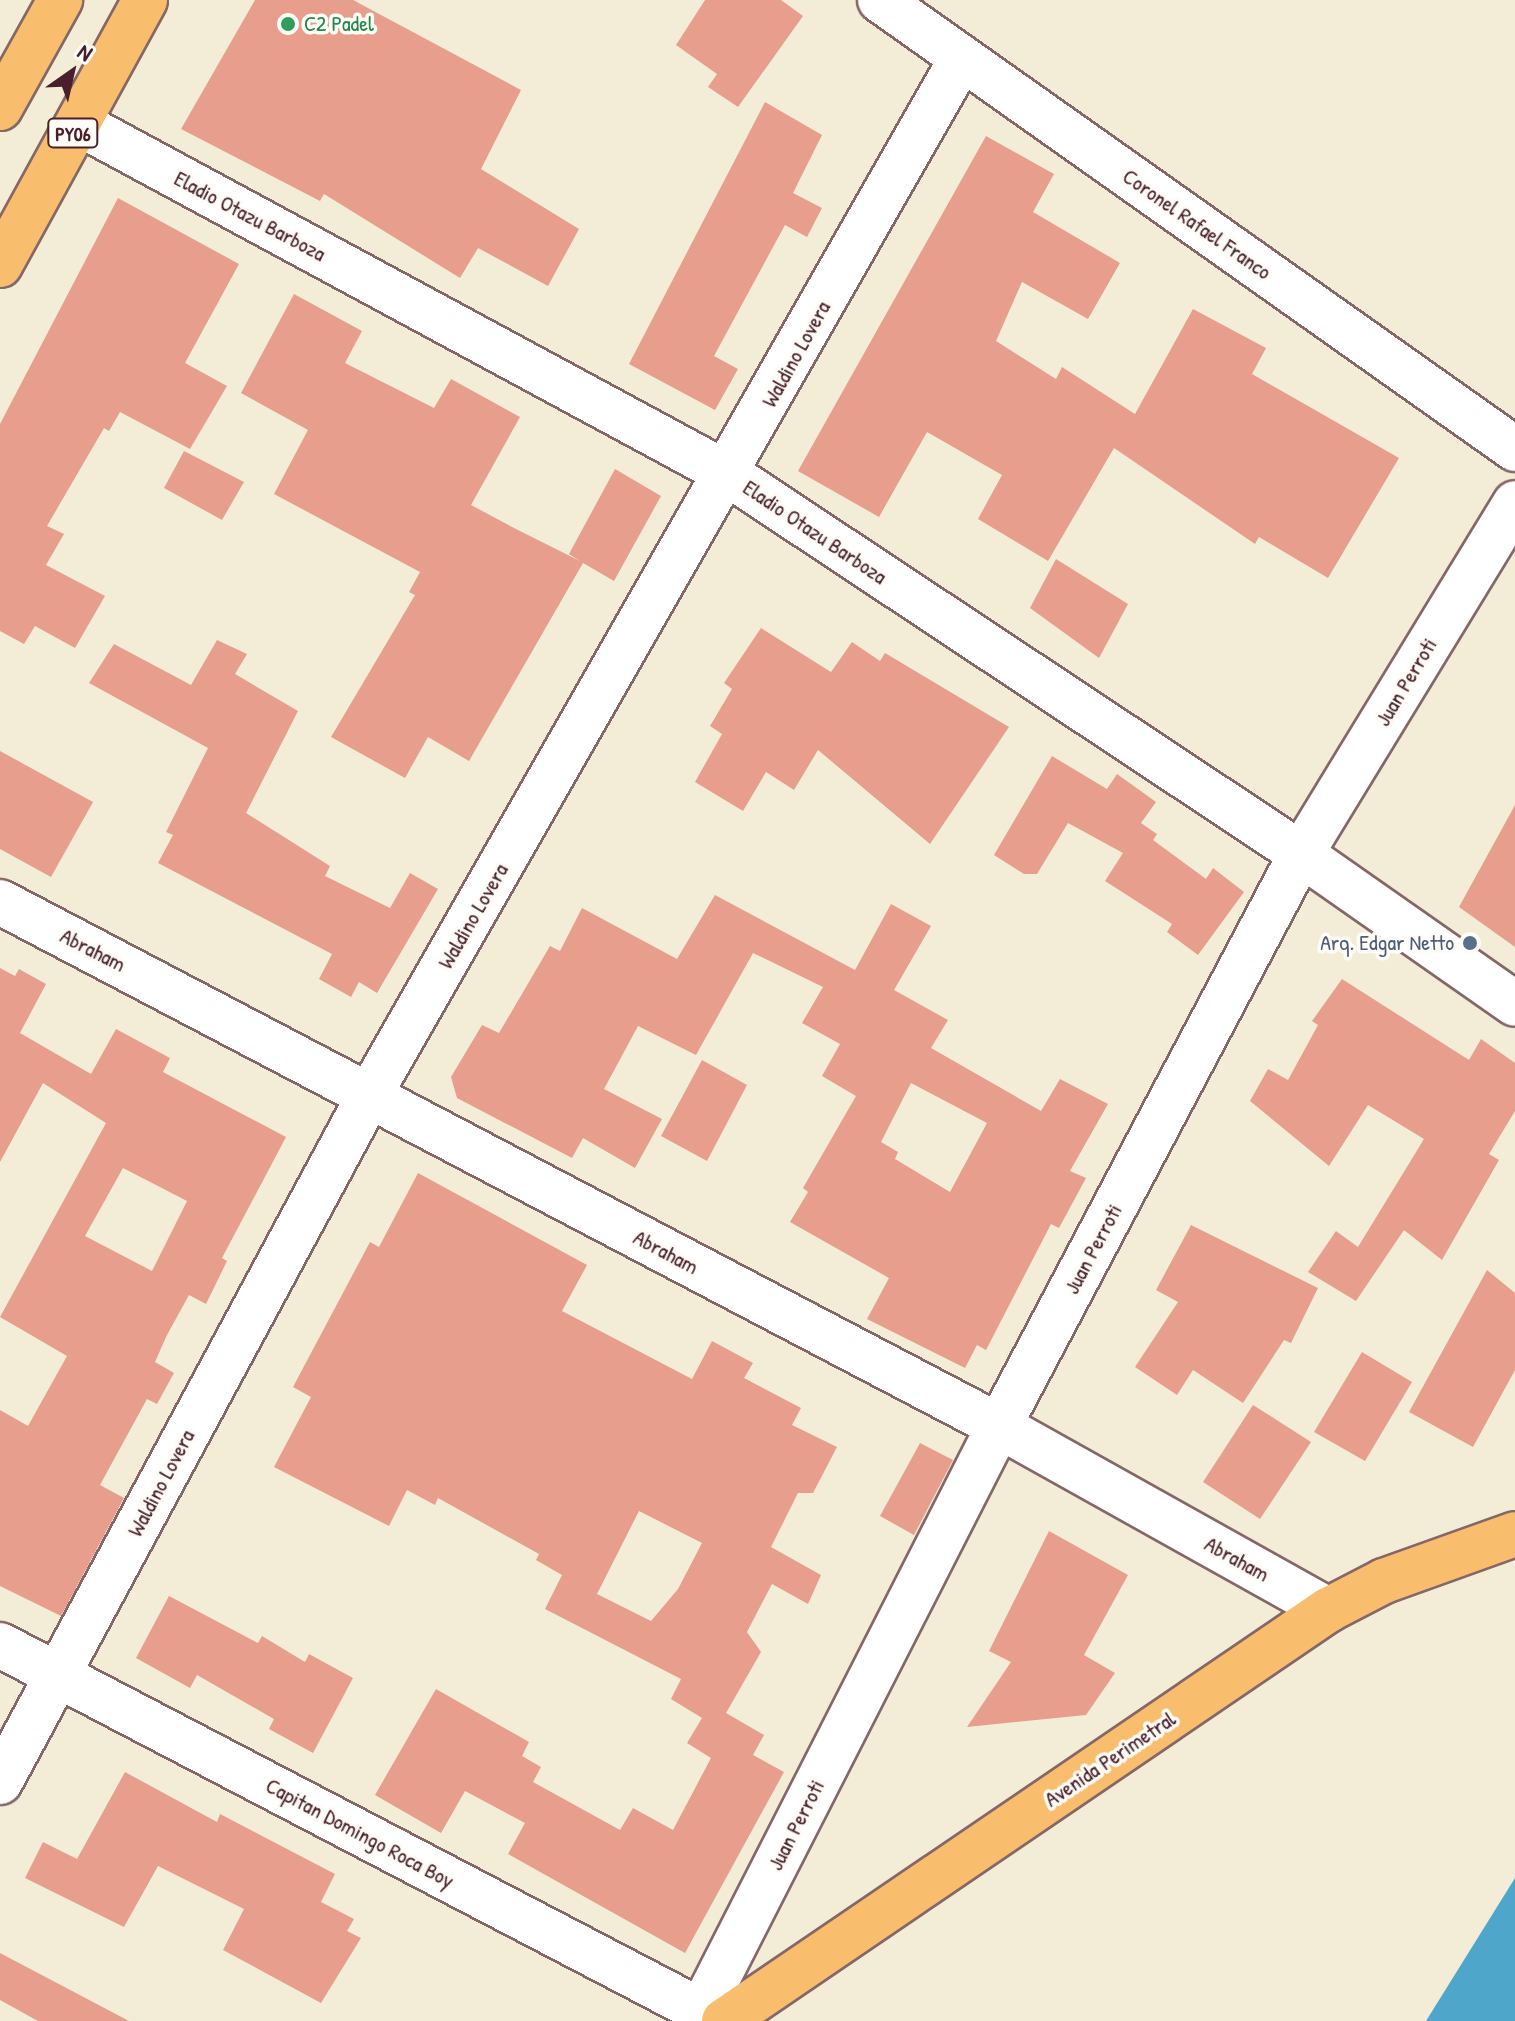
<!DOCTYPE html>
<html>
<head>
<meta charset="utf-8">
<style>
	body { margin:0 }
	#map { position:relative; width:1515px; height:2021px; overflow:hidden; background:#f3edd7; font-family:"Patrick Hand",sans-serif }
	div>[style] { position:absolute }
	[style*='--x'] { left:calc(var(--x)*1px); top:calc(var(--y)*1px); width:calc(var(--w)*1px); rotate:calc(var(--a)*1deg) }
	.water>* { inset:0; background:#4ea6cb }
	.building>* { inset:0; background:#e79e8c }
	.roads { filter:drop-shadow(2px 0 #856767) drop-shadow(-2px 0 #856767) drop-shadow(0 2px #856767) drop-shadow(0 -2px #856767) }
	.minor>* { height:44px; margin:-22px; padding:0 22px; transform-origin:22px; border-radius:22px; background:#fff }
	.major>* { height:44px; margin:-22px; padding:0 22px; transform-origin:22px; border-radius:22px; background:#f9be6d }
	.highway>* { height:44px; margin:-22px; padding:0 22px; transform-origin:22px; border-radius:22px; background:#f9be6d }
	.dots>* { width:22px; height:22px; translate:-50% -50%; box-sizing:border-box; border:4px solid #fdfcf7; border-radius:50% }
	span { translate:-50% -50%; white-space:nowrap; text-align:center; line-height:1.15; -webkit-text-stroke:7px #fdfcf7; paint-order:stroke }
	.shield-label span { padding:2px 6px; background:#fdfcf7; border:2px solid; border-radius:6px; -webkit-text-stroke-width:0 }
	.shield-label { font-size:20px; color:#4a1f2b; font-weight:700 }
	.leisure-label { font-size:22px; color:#27864d }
	.left { translate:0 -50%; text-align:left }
	.street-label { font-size:22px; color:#4a1f2b }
	.service-label { font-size:22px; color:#4e5e75 }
	.right { translate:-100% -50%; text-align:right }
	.north { position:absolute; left:32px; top:32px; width:80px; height:80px; -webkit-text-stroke:6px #fdfcf7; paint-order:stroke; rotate:34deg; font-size:22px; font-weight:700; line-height:32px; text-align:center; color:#4a1f2b }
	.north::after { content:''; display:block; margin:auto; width:28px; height:36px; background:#4a1f2b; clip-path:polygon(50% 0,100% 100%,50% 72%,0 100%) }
</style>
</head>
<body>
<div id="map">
	<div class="water">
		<div style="clip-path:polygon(1515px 1878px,1515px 2021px,1426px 2021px)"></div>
	</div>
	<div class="building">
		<div style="clip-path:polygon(255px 0,353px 0,521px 90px,481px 169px,579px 229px,548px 286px,478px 248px,460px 278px,324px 194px,320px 201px,181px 129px)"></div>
		<div style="clip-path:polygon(705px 0,781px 0,803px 16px,738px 107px,708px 87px,717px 74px,676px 45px)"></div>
		<div style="clip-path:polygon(765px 102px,822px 135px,793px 193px,822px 208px,807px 237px,785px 225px,714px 356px,738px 369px,715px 410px,629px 364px)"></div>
		<div style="clip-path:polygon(986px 136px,1054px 174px,1033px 212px,1120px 263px,1088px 319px,1022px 282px,996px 341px,1056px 379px,1062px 367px,1135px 414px,1193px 309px,1266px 348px,1252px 374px,1399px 458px,1328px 578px,1259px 537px,1255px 544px,1114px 448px,1048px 561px,978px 519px,1002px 475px,927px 432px,879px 517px,798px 471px)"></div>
		<div style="clip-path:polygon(118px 198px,239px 264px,185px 363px,227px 386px,190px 449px,120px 412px,109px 431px,104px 428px,47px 526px,64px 534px,46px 565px,105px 596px,75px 648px,35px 626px,24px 644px,0 631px,0 424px)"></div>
		<div style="clip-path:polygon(294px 294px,362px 331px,345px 363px,434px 408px,451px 379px,520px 417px,471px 505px,514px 528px,580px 561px,569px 554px,615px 469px,661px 496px,614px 581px,583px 563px,469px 761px,428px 737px,405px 778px,331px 737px,415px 595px,409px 592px,420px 572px,274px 494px,308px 430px,241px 393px)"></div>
		<div style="clip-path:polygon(184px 451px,244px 482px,222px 520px,164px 488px)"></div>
		<div style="clip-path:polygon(1056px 559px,1128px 604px,1099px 658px,1030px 608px)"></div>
		<div style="clip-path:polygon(761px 628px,831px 672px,852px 642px,880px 661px,885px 653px,1009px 727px,930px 844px,818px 750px,794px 790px,766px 772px,743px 811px,695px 782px,722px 734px,710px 726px,732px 689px,724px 683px)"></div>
		<div style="clip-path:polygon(217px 640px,247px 654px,235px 674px,298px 711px,246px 813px,330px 866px,325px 876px,390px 908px,410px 873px,438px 889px,377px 993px,359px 982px,351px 997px,319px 979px,332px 954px,158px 863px,173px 835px,166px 832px,208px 748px,89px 683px,114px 644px,191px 685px)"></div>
		<div style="clip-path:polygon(0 751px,93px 802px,51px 877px,0 849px)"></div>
		<div style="clip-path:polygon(1052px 756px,1107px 789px,1117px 774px,1156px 802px,1141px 823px,1157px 834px,1153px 840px,1206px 879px,1213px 868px,1244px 892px,1198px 955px,1167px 932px,1172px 924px,1105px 881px,1123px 853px,1068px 823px,1037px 874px,1024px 874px,994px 855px)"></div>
		<div style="clip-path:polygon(1515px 805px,1515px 947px,1459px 907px)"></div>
		<div style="clip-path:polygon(evenodd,715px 895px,855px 970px,891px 904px,931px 926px,894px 990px,948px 1020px,931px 1048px,1041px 1111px,1060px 1079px,1108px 1104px,1070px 1171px,1086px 1178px,1059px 1228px,1051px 1224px,986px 1350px,977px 1345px,965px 1368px,867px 1319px,889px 1278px,790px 1222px,808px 1192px,803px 1188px,856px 1096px,822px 1076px,840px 1044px,802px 1023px,823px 987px,753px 953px,696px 1055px,638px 1026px,604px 1089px,662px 1119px,635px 1168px,583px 1138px,572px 1158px,457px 1098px,451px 1077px,482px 1025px,499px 1033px,550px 946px,560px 951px,582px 908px,677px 959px,715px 895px,911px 1083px,987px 1123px,950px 1192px,895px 1159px,898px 1152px,881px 1142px,911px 1083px)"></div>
		<div style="clip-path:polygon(evenodd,0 968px,15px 976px,19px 969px,46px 984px,20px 1033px,91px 1074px,116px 1029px,170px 1058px,163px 1072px,286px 1137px,222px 1258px,227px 1261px,206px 1304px,189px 1295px,167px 1335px,155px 1362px,174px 1373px,157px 1404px,147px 1399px,100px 1485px,124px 1498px,61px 1616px,0 1586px,0 1410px,28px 1426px,67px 1356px,0 1317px,106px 1123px,43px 1083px,0 1162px,0 968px,123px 1168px,187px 1201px,152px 1271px,85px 1236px,123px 1168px)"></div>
		<div style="clip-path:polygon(1342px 979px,1469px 1060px,1481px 1039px,1515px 1063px,1515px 1111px,1489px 1154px,1499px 1160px,1442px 1260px,1404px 1230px,1356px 1301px,1308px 1272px,1336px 1231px,1358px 1247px,1424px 1139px,1368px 1105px,1329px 1166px,1250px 1101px,1268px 1069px,1288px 1080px,1318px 1025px,1312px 1021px)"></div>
		<div style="clip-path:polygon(702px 1060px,747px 1085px,707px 1161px,661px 1136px)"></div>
		<div style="clip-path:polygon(evenodd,418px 1173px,587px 1265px,562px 1311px,692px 1379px,712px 1341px,753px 1363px,744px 1378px,801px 1408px,792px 1425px,837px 1447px,813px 1493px,798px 1493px,771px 1547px,821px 1575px,808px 1604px,772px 1584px,747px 1632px,761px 1652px,726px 1713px,764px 1735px,753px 1755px,784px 1772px,685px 1953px,508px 1854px,525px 1823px,465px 1791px,441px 1833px,375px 1795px,436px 1689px,529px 1742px,522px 1756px,541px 1767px,533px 1782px,620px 1830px,633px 1808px,673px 1830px,711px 1758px,687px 1743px,702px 1718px,671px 1699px,681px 1679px,545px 1609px,562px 1575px,536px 1560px,539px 1554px,438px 1498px,435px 1505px,407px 1490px,389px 1526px,274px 1467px,311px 1397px,293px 1387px,370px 1242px,379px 1247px,418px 1173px,639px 1511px,702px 1543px,678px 1589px,651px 1621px,597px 1594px,639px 1511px)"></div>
		<div style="clip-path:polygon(1191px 1225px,1318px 1288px,1291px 1343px,1284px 1340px,1243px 1403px,1193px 1370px,1177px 1395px,1135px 1367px,1178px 1302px,1156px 1290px)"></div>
		<div style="clip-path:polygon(1487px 1270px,1515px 1293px,1515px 1370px,1473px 1447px,1409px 1412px)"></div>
		<div style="clip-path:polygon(1362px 1352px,1412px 1382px,1365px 1461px,1314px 1432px)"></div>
		<div style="clip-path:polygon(1253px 1405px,1311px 1442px,1260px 1519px,1203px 1482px)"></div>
		<div style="clip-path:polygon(920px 1443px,953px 1460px,914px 1535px,880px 1516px)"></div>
		<div style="clip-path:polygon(1049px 1531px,1128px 1575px,1084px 1655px,1115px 1673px,1086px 1715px,967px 1727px,1011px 1662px,989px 1651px)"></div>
		<div style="clip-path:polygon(169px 1596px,258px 1643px,262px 1636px,305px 1662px,309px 1654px,353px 1678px,313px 1753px,269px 1729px,274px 1719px,197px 1675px,190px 1688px,136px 1658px)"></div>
		<div style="clip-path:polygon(125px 1772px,217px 1822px,220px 1814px,335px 1874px,321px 1902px,354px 1919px,347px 1931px,361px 1938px,321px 2003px,223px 1950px,244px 1909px,158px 1866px,124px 1927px,25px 1878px,43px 1842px,77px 1859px)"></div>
		<div style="clip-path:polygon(0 1953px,129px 2021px,38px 2021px,0 2000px)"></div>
	</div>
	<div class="roads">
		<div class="minor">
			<div style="--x:880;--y:0;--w:778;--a:35.26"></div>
			<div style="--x:78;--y:123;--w:739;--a:28.37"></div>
			<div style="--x:728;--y:474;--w:688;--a:33.55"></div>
			<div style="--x:1301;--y:854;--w:261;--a:35"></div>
			<div style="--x:0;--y:902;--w:1128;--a:27.68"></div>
			<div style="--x:999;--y:1426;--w:377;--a:29.2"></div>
			<div style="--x:0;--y:1645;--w:812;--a:27.57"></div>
			<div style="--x:0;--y:1782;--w:781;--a:-61.73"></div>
			<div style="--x:370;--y:1094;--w:1193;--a:-60.26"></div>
			<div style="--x:701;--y:2011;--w:657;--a:-63.01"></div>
			<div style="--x:999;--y:1426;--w:647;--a:-62.17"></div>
			<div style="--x:1301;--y:854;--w:411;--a:-58.6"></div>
		</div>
		<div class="major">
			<div style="--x:724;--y:2021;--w:731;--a:-34.23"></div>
			<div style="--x:1328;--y:1610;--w:63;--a:-27.4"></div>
			<div style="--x:1384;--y:1581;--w:139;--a:-19.7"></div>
		</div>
		<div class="highway">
			<div style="--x:0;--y:108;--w:124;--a:-60.9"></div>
			<div style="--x:0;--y:265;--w:302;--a:-61.3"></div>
		</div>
	</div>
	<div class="dots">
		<div style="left:288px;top:24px;background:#2e9e5b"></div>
		<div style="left:1470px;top:943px;background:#5c6f8a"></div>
	</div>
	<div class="shield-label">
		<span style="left:73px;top:133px">PY06</span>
	</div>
	<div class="leisure-label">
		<span class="left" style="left:304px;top:24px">C2 Padel</span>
	</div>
	<div class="street-label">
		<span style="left:250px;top:216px;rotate:28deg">Eladio Otazu Barboza</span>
		<span style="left:1197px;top:224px;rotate:35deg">Coronel Rafael Franco</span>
		<span style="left:796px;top:354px;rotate:-61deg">Waldino Lovera</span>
		<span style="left:815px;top:532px;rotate:34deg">Eladio Otazu Barboza</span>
		<span style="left:1406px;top:682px;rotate:-59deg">Juan Perroti</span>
		<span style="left:473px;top:916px;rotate:-60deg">Waldino Lovera</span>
		<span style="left:93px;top:950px;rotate:27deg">Abraham</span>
		<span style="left:1093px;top:1249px;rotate:-62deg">Juan Perroti</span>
		<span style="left:666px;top:1252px;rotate:28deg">Abraham</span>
		<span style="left:161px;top:1483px;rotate:-62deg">Waldino Lovera</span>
		<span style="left:1237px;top:1559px;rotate:29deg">Abraham</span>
		<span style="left:1110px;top:1759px;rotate:-34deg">Avenida Perimetral</span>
		<span style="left:796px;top:1825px;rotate:-63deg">Juan Perroti</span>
		<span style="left:360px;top:1833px;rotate:28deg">Capitan Domingo Roca Boy</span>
	</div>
	<div class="service-label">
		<span class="right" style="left:1454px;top:943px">Arq. Edgar Netto</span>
	</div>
	<div class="north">N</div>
</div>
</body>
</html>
